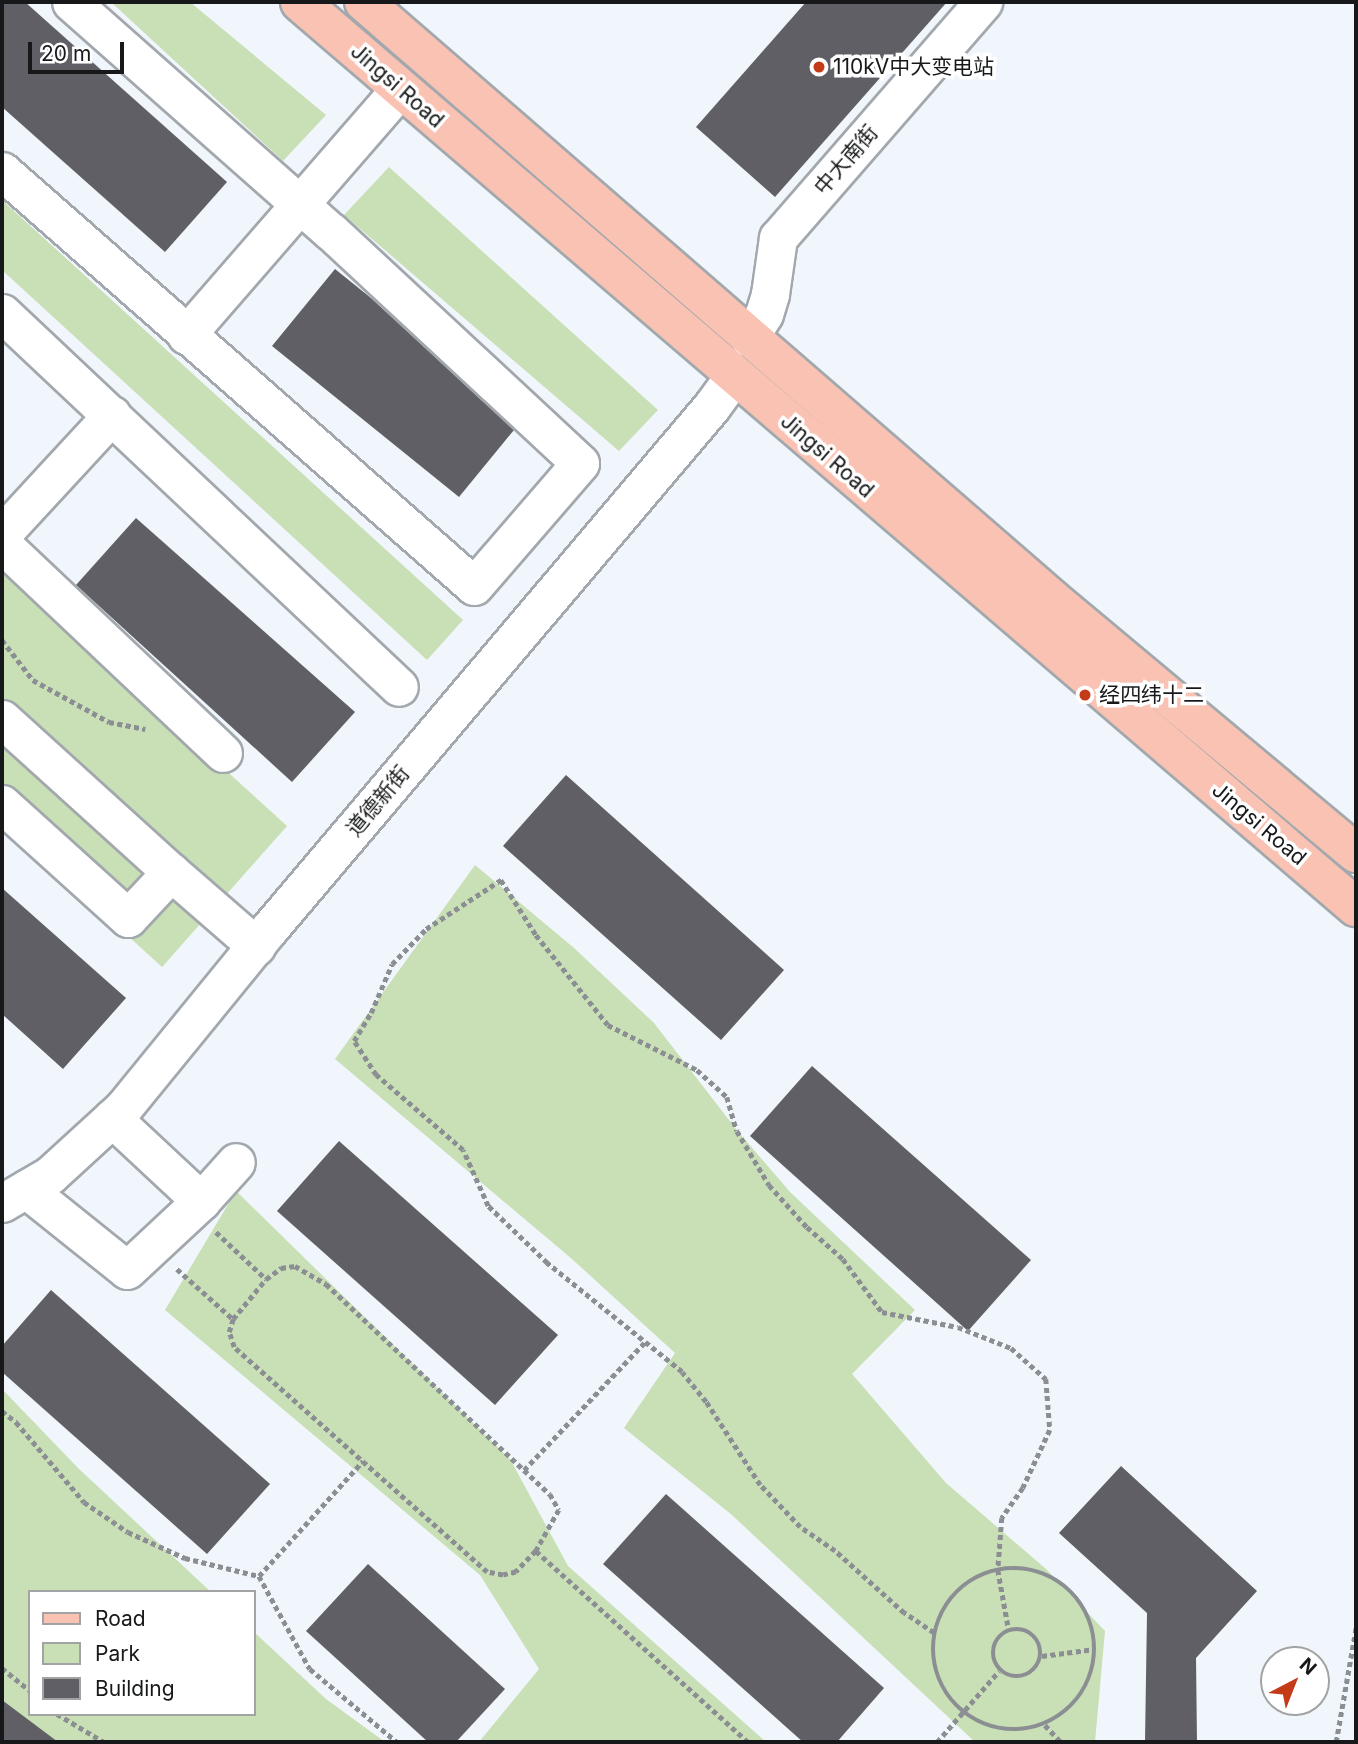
<!DOCTYPE html>
<html>
<head>
<meta charset="utf-8">
<style>
	body { margin:0 }
	#map { position:relative; width:1358px; height:1744px; overflow:hidden; background:#f0f6fc; font-family:Inter,"Noto Sans SC",sans-serif }
	div>[style] { position:absolute }
	[style*='--x'] { left:calc(var(--x)*1px); top:calc(var(--y)*1px); width:calc(var(--w)*1px); rotate:calc(var(--a)*1deg) }
	.green>* { inset:0; background:#c9dfb5 }
	.building>* { inset:0; background:#5f5f65 }
	.path>* { height:4.5px; margin-top:-2.25px; transform-origin:0; background:repeating-linear-gradient(90deg,#8b8f93 0 5px,transparent 0 8.5px) }
	.path>.ring { margin:-2.25px; padding:0; box-sizing:content-box; background:none; border:4.5px solid #8b8f93; border-radius:50% }
	.roads { filter:drop-shadow(2px 0 #a2a8ad) drop-shadow(-2px 0 #a2a8ad) drop-shadow(0 2px #a2a8ad) drop-shadow(0 -2px #a2a8ad) }
	.minor>* { height:37px; margin:-18.5px; padding:0 18.5px; transform-origin:18.5px; border-radius:18.5px; background:#fff }
	.major>* { height:38px; margin:-19px; padding:0 19px; transform-origin:19px; border-radius:19px; background:#fac2b3 }
	.dots>* { width:19px; height:19px; translate:-50% -50%; box-sizing:border-box; border:4px solid #fff; border-radius:50% }
	span { translate:-50% -50%; white-space:nowrap; text-align:center; line-height:1.15; -webkit-text-stroke:7px #fff; paint-order:stroke }
	.poi-label { font-size:21px; color:#16181a }
	.left { translate:0 -50%; text-align:left }
	.street-label { font-size:21px; color:#16181a }
	.frame { position:absolute; inset:0; border:4px solid #16181a; pointer-events:none }
	.legend { position:absolute; left:28px; top:1590px; width:228px; height:126px; box-sizing:border-box; background:#fff; border:2px solid #a2a3a3; margin:0; padding:9px 12px; list-style:none; font-size:21px; color:#16181a }
	.legend li { display:flex; align-items:center; gap:14px; height:35px }
	.legend b { width:35px; border:2px solid #a2a3a3 }
	.north { position:absolute; left:1260px; top:1646px; width:70px; height:70px; box-sizing:border-box; background:#fff; border:2px solid #a2a3a3; border-radius:50%; rotate:42deg; font-size:19px; font-weight:700; line-height:28px; text-align:center; color:#16181a }
	.north::after { content:''; display:block; margin:auto; width:24px; height:32px; background:#c43b17; clip-path:polygon(50% 0,100% 100%,50% 72%,0 100%) }
	.scale { position:absolute; left:28px; top:42px; width:96px; height:32px; box-sizing:border-box; border:4px solid #16181a; border-top:0; padding-left:9px; font-size:21px; line-height:24px; white-space:nowrap; color:#16181a; -webkit-text-stroke:5px #fff; paint-order:stroke }
</style>
</head>
<body>
<div id="map">
	<div class="green">
		<div style="clip-path:polygon(111px 2px,190px 2px,326px 115px,283px 161px)"></div>
		<div style="clip-path:polygon(389px 167px,658px 410px,619px 451px,344px 215px)"></div>
		<div style="clip-path:polygon(2px 200px,463px 620px,427px 660px,2px 270px)"></div>
		<div style="clip-path:polygon(2px 567px,287px 826px,162px 967px,2px 821px)"></div>
		<div style="clip-path:polygon(475px 865px,574px 948px,654px 1023px,736px 1129px,790px 1192px,915px 1310px,852px 1374px,946px 1483px,1046px 1569px,1105px 1631px,1095px 1742px,975px 1742px,732px 1515px,624px 1428px,675px 1353px,572px 1259px,335px 1059px)"></div>
		<div style="clip-path:polygon(236px 1191px,510px 1459px,568px 1566px,766px 1742px,479px 1742px,539px 1669px,480px 1575px,165px 1310px)"></div>
		<div style="clip-path:polygon(2px 1389px,79px 1469px,211px 1592px,30px 1592px,30px 1714px,254px 1714px,254px 1632px,326px 1699px,385px 1742px,8px 1742px,2px 1738px)"></div>
	</div>
	<div class="building">
		<div style="clip-path:polygon(2px 2px,25px 2px,227px 182px,165px 252px,2px 107px)"></div>
		<div style="clip-path:polygon(806px 2px,947px 2px,775px 197px,696px 127px)"></div>
		<div style="clip-path:polygon(335px 269px,371px 298px,514px 430px,459px 497px,272px 346px)"></div>
		<div style="clip-path:polygon(136px 518px,355px 712px,292px 782px,76px 585px)"></div>
		<div style="clip-path:polygon(566px 775px,784px 970px,721px 1040px,503px 846px)"></div>
		<div style="clip-path:polygon(2px 888px,126px 998px,63px 1069px,2px 1014px)"></div>
		<div style="clip-path:polygon(812px 1066px,1031px 1260px,968px 1331px,750px 1136px)"></div>
		<div style="clip-path:polygon(339px 1141px,558px 1335px,495px 1405px,277px 1211px)"></div>
		<div style="clip-path:polygon(51px 1290px,270px 1484px,207px 1554px,2px 1372px,2px 1346px)"></div>
		<div style="clip-path:polygon(1121px 1466px,1257px 1591px,1196px 1658px,1197px 1742px,1145px 1742px,1147px 1613px,1059px 1533px)"></div>
		<div style="clip-path:polygon(666px 1494px,884px 1688px,837px 1742px,803px 1742px,603px 1564px)"></div>
		<div style="clip-path:polygon(368px 1564px,505px 1689px,456px 1742px,428px 1742px,306px 1631px)"></div>
		<div style="clip-path:polygon(2px 1700px,58px 1742px,2px 1742px)"></div>
	</div>
	<div class="path">
		<div style="--x:2;--y:640;--w:51;--a:52.2"></div>
		<div style="--x:33;--y:680;--w:87;--a:28.9"></div>
		<div style="--x:109;--y:722;--w:37;--a:11"></div>
		<div style="--x:216;--y:1232;--w:69;--a:43.2"></div>
		<div style="--x:295;--y:1266;--w:36;--a:30"></div>
		<div style="--x:326;--y:1284;--w:307;--a:43.2"></div>
		<div style="--x:550;--y:1494;--w:18;--a:61"></div>
		<div style="--x:559;--y:1510;--w:47;--a:119.3"></div>
		<div style="--x:536;--y:1551;--w:29;--a:134"></div>
		<div style="--x:516;--y:1572;--w:13;--a:167"></div>
		<div style="--x:503;--y:1575;--w:16;--a:-169"></div>
		<div style="--x:487;--y:1572;--w:339;--a:-138.4"></div>
		<div style="--x:234;--y:1347;--w:16;--a:-108"></div>
		<div style="--x:229;--y:1332;--w:14;--a:-73"></div>
		<div style="--x:233;--y:1319;--w:52;--a:-50.5"></div>
		<div style="--x:266;--y:1279;--w:19;--a:-36"></div>
		<div style="--x:281;--y:1268;--w:14;--a:-8"></div>
		<div style="--x:177;--y:1269;--w:75;--a:41.8"></div>
		<div style="--x:2;--y:1411;--w:18;--a:38"></div>
		<div style="--x:16;--y:1422;--w:105;--a:49.6"></div>
		<div style="--x:84;--y:1502;--w:53;--a:34.3"></div>
		<div style="--x:128;--y:1532;--w:63;--a:24.5"></div>
		<div style="--x:185;--y:1558;--w:76;--a:13.7"></div>
		<div style="--x:259;--y:1576;--w:106;--a:61.3"></div>
		<div style="--x:310;--y:1669;--w:114;--a:40"></div>
		<div style="--x:524;--y:1470;--w:175;--a:-46.6"></div>
		<div style="--x:536;--y:1551;--w:285;--a:42"></div>
		<div class="ring" style="left:933px;top:1568px;width:157.5px;height:157.5px"></div>
		<div style="--x:259;--y:1576;--w:155;--a:-47.9"></div>
		<div class="ring" style="left:993px;top:1629px;width:43.5px;height:43.5px"></div>
		<div style="--x:934;--y:1633;--w:36;--a:-146"></div>
		<div style="--x:904;--y:1613;--w:93;--a:-138.1"></div>
		<div style="--x:835;--y:1551;--w:42;--a:-145.6"></div>
		<div style="--x:800;--y:1527;--w:58;--a:-133.6"></div>
		<div style="--x:760;--y:1485;--w:99;--a:-123"></div>
		<div style="--x:706;--y:1402;--w:38;--a:-129"></div>
		<div style="--x:682;--y:1372;--w:174;--a:-141.1"></div>
		<div style="--x:547;--y:1263;--w:82;--a:-136"></div>
		<div style="--x:488;--y:1206;--w:61;--a:-114.1"></div>
		<div style="--x:463;--y:1150;--w:115;--a:-139.2"></div>
		<div style="--x:376;--y:1075;--w:40;--a:-122.9"></div>
		<div style="--x:354;--y:1041;--w:33;--a:-59"></div>
		<div style="--x:371;--y:1013;--w:53;--a:-66.8"></div>
		<div style="--x:392;--y:964;--w:49;--a:-45.8"></div>
		<div style="--x:426;--y:929;--w:90;--a:-33.2"></div>
		<div style="--x:501;--y:880;--w:65;--a:57.5"></div>
		<div style="--x:536;--y:935;--w:115;--a:51.3"></div>
		<div style="--x:608;--y:1025;--w:100;--a:26.8"></div>
		<div style="--x:697;--y:1070;--w:40;--a:42"></div>
		<div style="--x:727;--y:1097;--w:35;--a:74"></div>
		<div style="--x:737;--y:1131;--w:63;--a:59.3"></div>
		<div style="--x:769;--y:1185;--w:57;--a:47.9"></div>
		<div style="--x:807;--y:1227;--w:48;--a:41.6"></div>
		<div style="--x:843;--y:1259;--w:66;--a:53.7"></div>
		<div style="--x:882;--y:1312;--w:77;--a:11.2"></div>
		<div style="--x:958;--y:1327;--w:57;--a:21.6"></div>
		<div style="--x:1011;--y:1348;--w:47;--a:41.5"></div>
		<div style="--x:1046;--y:1379;--w:51;--a:85.5"></div>
		<div style="--x:1050;--y:1430;--w:64;--a:115"></div>
		<div style="--x:1023;--y:1488;--w:37;--a:125"></div>
		<div style="--x:1002;--y:1518;--w:52;--a:94.4"></div>
		<div style="--x:998;--y:1570;--w:62;--a:79.8"></div>
		<div style="--x:1042;--y:1656;--w:53;--a:-7.5"></div>
		<div style="--x:2;--y:1668;--w:36;--a:39"></div>
		<div style="--x:57;--y:1714;--w:55;--a:30.8"></div>
		<div style="--x:1045;--y:1725;--w:23;--a:47"></div>
		<div style="--x:937;--y:1742;--w:94;--a:-48.9"></div>
		<div style="--x:1336;--y:1742;--w:117;--a:-80.1"></div>
	</div>
	<div class="roads">
		<div class="minor">
			<div style="--x:2;--y:171;--w:628;--a:41.32"></div>
			<div style="--x:474;--y:586;--w:162;--a:-49.2"></div>
			<div style="--x:580;--y:463;--w:340;--a:-137.1"></div>
			<div style="--x:331;--y:232;--w:347;--a:-138.5"></div>
			<div style="--x:2;--y:313;--w:545;--a:43.29"></div>
			<div style="--x:186;--y:335;--w:327;--a:-49"></div>
			<div style="--x:749;--y:338;--w:28;--a:-58"></div>
			<div style="--x:764;--y:314;--w:21;--a:-73"></div>
			<div style="--x:770;--y:294;--w:57;--a:-81.9"></div>
			<div style="--x:778;--y:238;--w:313;--a:-49"></div>
			<div style="--x:2;--y:534;--w:162;--a:-47.3"></div>
			<div style="--x:2;--y:544;--w:304;--a:43.4"></div>
			<div style="--x:2;--y:719;--w:228;--a:42.2"></div>
			<div style="--x:171;--y:872;--w:63;--a:133.1"></div>
			<div style="--x:128;--y:918;--w:170;--a:-137.9"></div>
			<div style="--x:171;--y:872;--w:113;--a:41"></div>
			<div style="--x:112;--y:1118;--w:122;--a:43"></div>
			<div style="--x:26;--y:1189;--w:129;--a:38.7"></div>
			<div style="--x:127;--y:1270;--w:101;--a:-43"></div>
			<div style="--x:201;--y:1201;--w:52;--a:-48.1"></div>
			<div style="--x:2;--y:1203;--w:56;--a:-30.3"></div>
			<div style="--x:50;--y:1175;--w:99;--a:-42.5"></div>
			<div style="--x:123;--y:1108;--w:231;--a:-50.8"></div>
			<div style="--x:269;--y:929;--w:685;--a:-49.73"></div>
			<div style="--x:712;--y:406;--w:37;--a:-54"></div>
		</div>
		<div class="major">
			<div style="--x:300;--y:2;--w:1391;--a:40.6"></div>
			<div style="--x:364;--y:2;--w:911;--a:40.95"></div>
			<div style="--x:1052;--y:599;--w:396;--a:39.9"></div>
		</div>
	</div>
	<div class="dots">
		<div style="left:819px;top:67px;background:#c43b17"></div>
		<div style="left:1085px;top:695px;background:#c43b17"></div>
	</div>
	<div class="poi-label">
		<span class="left" style="left:833px;top:67px">110kV中大变电站</span>
		<span class="left" style="left:1099px;top:695px">经四纬十二</span>
	</div>
	<div class="street-label">
		<span style="left:397px;top:86px;rotate:41deg">Jingsi Road</span>
		<span style="left:846px;top:160px;rotate:-49deg">中大南街</span>
		<span style="left:827px;top:456px;rotate:41deg">Jingsi Road</span>
		<span style="left:378px;top:801px;rotate:-50deg">道德新街</span>
		<span style="left:1259px;top:824px;rotate:40deg">Jingsi Road</span>
	</div>
	<div class="frame"></div>
	<ul class="legend">
	<li><b style="height:9px;background:#fac2b3"></b>Road</li>
	<li><b style="height:19px;background:#c9dfb5"></b>Park</li>
	<li><b style="height:19px;background:#5f5f65"></b>Building</li>
	</ul>
	<div class="north">N</div>
	<div class="scale">20 m</div>
</div>
</body>
</html>
